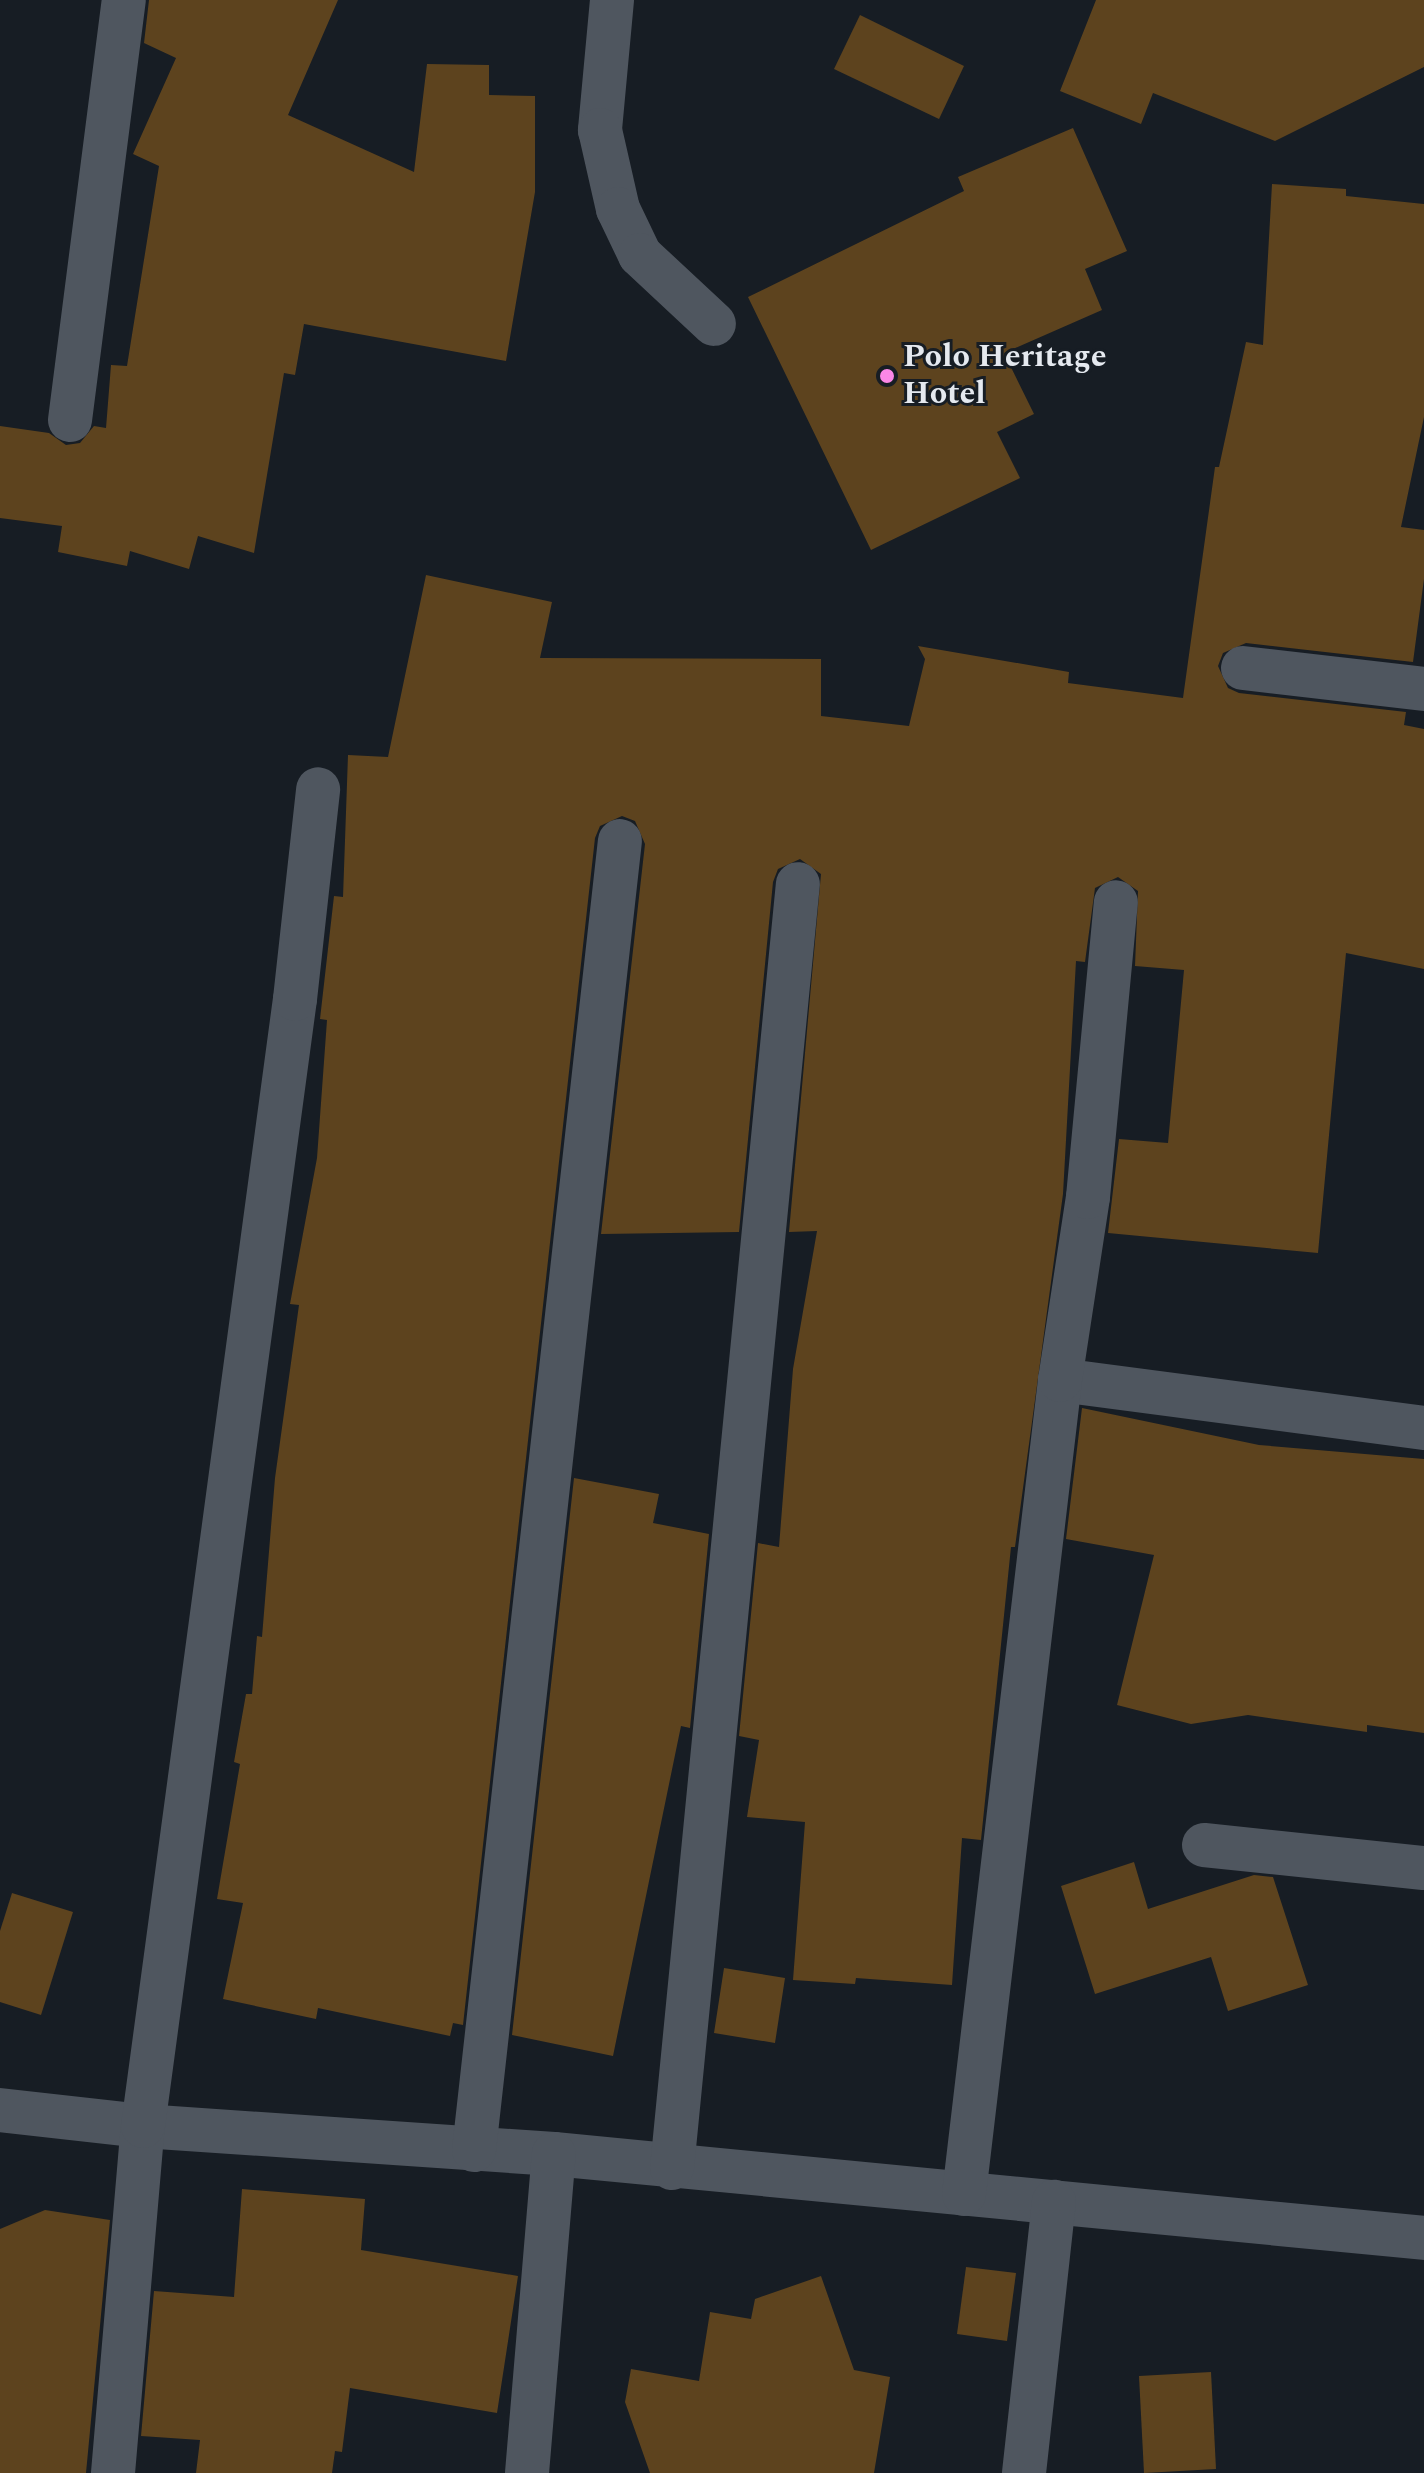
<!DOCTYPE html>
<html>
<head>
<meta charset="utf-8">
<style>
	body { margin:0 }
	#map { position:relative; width:1424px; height:2473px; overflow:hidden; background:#171d24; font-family:Spectral,serif }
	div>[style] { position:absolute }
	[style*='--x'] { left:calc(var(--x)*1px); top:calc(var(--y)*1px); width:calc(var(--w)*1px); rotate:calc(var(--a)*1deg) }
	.building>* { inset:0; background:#5d431e }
	.minor>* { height:44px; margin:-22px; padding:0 22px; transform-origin:22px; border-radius:22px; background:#4f565f }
	.dots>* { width:22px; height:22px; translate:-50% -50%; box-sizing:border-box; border:4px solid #171d24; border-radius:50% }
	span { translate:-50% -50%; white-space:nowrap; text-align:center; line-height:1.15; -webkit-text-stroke:6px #171d24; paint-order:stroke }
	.poi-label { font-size:32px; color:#e5e9ef; font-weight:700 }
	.left { translate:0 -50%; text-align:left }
</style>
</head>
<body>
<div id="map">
	<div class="building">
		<div style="clip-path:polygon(149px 0,338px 0,288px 115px,414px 172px,427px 64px,489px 65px,489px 95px,535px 96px,535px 192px,506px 361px,304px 324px,295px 375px,284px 373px,254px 553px,198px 536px,189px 569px,130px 551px,127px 566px,58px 552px,62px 526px,0 518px,0 426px,49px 433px,66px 445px,80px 443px,94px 426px,106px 428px,111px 365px,127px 366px,159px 166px,133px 154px,176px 58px,144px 43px)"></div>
		<div style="clip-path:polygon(1096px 0,1424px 0,1424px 67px,1275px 141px,1153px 93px,1141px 124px,1060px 91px)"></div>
		<div style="clip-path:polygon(860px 15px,964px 66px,939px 119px,834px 69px)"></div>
		<div style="clip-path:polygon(1073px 128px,1127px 251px,1085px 269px,1102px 310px,1004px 353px,1034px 414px,997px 432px,1020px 478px,871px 550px,748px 297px,964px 191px,958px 177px)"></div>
		<div style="clip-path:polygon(1272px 184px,1346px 189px,1346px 196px,1424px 204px,1424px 417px,1401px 527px,1424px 530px,1424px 579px,1413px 662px,1246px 643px,1223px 653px,1218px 666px,1228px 688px,1239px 693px,1406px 712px,1404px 725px,1424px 729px,1424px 969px,1346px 953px,1318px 1253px,1108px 1233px,1119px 1139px,1168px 1143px,1184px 970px,1135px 966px,1138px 891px,1118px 877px,1095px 888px,1085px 962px,1076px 961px,1063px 1194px,1015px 1547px,1011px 1547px,981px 1840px,962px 1838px,952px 1985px,856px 1978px,855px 1984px,793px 1980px,805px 1822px,747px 1817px,759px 1740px,739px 1736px,758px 1543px,779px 1547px,793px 1369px,817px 1231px,789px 1232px,821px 874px,800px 859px,778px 869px,773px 882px,739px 1232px,601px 1234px,645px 844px,635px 821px,622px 816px,600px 826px,595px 838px,463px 2025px,453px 2023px,450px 2036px,318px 2008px,316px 2019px,223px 1999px,243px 1903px,217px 1899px,240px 1764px,234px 1762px,246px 1694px,252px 1694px,257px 1636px,262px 1637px,275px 1478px,299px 1305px,290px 1304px,317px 1158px,327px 1020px,320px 1019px,334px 896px,343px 897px,348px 755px,388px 757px,426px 575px,552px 602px,540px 658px,821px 659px,821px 716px,909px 726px,925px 659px,918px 646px,1069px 672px,1068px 683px,1183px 698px,1215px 467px,1219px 467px,1246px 342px,1263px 345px)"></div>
		<div style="clip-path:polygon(1082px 1408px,1259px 1445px,1424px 1459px,1424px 1733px,1367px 1725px,1367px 1732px,1248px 1715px,1191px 1724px,1117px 1705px,1154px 1555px,1066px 1539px)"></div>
		<div style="clip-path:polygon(574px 1478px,659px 1494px,653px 1523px,709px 1534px,690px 1728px,681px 1726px,613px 2056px,512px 2035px)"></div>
		<div style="clip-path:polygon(1134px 1862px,1148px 1909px,1254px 1875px,1273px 1877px,1308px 1985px,1228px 2011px,1211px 1957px,1095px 1994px,1061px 1886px)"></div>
		<div style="clip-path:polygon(12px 1893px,73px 1912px,41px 2015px,0 2002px,0 1931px)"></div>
		<div style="clip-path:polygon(724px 1968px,785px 1978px,775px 2043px,714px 2033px)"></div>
		<div style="clip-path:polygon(242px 2189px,365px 2199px,361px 2250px,518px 2276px,497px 2413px,350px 2388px,342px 2452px,335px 2451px,332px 2473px,196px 2473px,200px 2440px,141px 2436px,154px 2291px,234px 2297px)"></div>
		<div style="clip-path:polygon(45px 2210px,110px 2220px,86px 2473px,0 2473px,0 2229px)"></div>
		<div style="clip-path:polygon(966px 2267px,1016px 2273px,1007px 2341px,957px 2334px)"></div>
		<div style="clip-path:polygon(821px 2276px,854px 2370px,890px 2377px,874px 2473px,650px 2473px,625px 2402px,631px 2369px,699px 2381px,710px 2312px,751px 2319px,755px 2299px)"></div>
		<div style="clip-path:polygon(1211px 2372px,1216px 2469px,1144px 2473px,1139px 2376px)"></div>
	</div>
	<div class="minor">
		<div style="--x:612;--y:0;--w:131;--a:95.3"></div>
		<div style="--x:600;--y:130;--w:81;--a:77.2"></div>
		<div style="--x:618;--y:209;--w:51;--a:64.4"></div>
		<div style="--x:640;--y:255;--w:101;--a:43"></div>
		<div style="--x:70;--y:420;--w:423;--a:-82.7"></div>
		<div style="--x:1243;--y:668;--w:182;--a:6.6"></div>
		<div style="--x:1060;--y:1380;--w:367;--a:7.5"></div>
		<div style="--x:1204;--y:1845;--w:221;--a:6"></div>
		<div style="--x:0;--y:2110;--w:144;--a:6.4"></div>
		<div style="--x:143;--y:2126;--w:412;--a:3.9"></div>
		<div style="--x:554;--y:2154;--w:874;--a:5.51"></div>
		<div style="--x:474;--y:2150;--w:1317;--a:-83.64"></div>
		<div style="--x:672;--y:2168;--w:1290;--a:-84.4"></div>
		<div style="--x:964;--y:2194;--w:820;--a:-83.27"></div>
		<div style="--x:1060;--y:1380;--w:185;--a:-81.3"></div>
		<div style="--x:1088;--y:1197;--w:296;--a:-84.6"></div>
		<div style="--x:113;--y:2473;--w:348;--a:-85.1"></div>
		<div style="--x:143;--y:2126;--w:1137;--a:-82.32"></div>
		<div style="--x:295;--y:999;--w:211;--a:-83.7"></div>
		<div style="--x:527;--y:2473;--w:320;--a:-85.2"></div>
		<div style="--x:1024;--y:2473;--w:273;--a:-83.7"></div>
	</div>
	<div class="dots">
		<div style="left:887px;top:376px;background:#fb87e6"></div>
	</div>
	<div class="poi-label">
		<span class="left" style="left:903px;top:376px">Polo Heritage<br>Hotel</span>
	</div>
</div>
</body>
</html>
